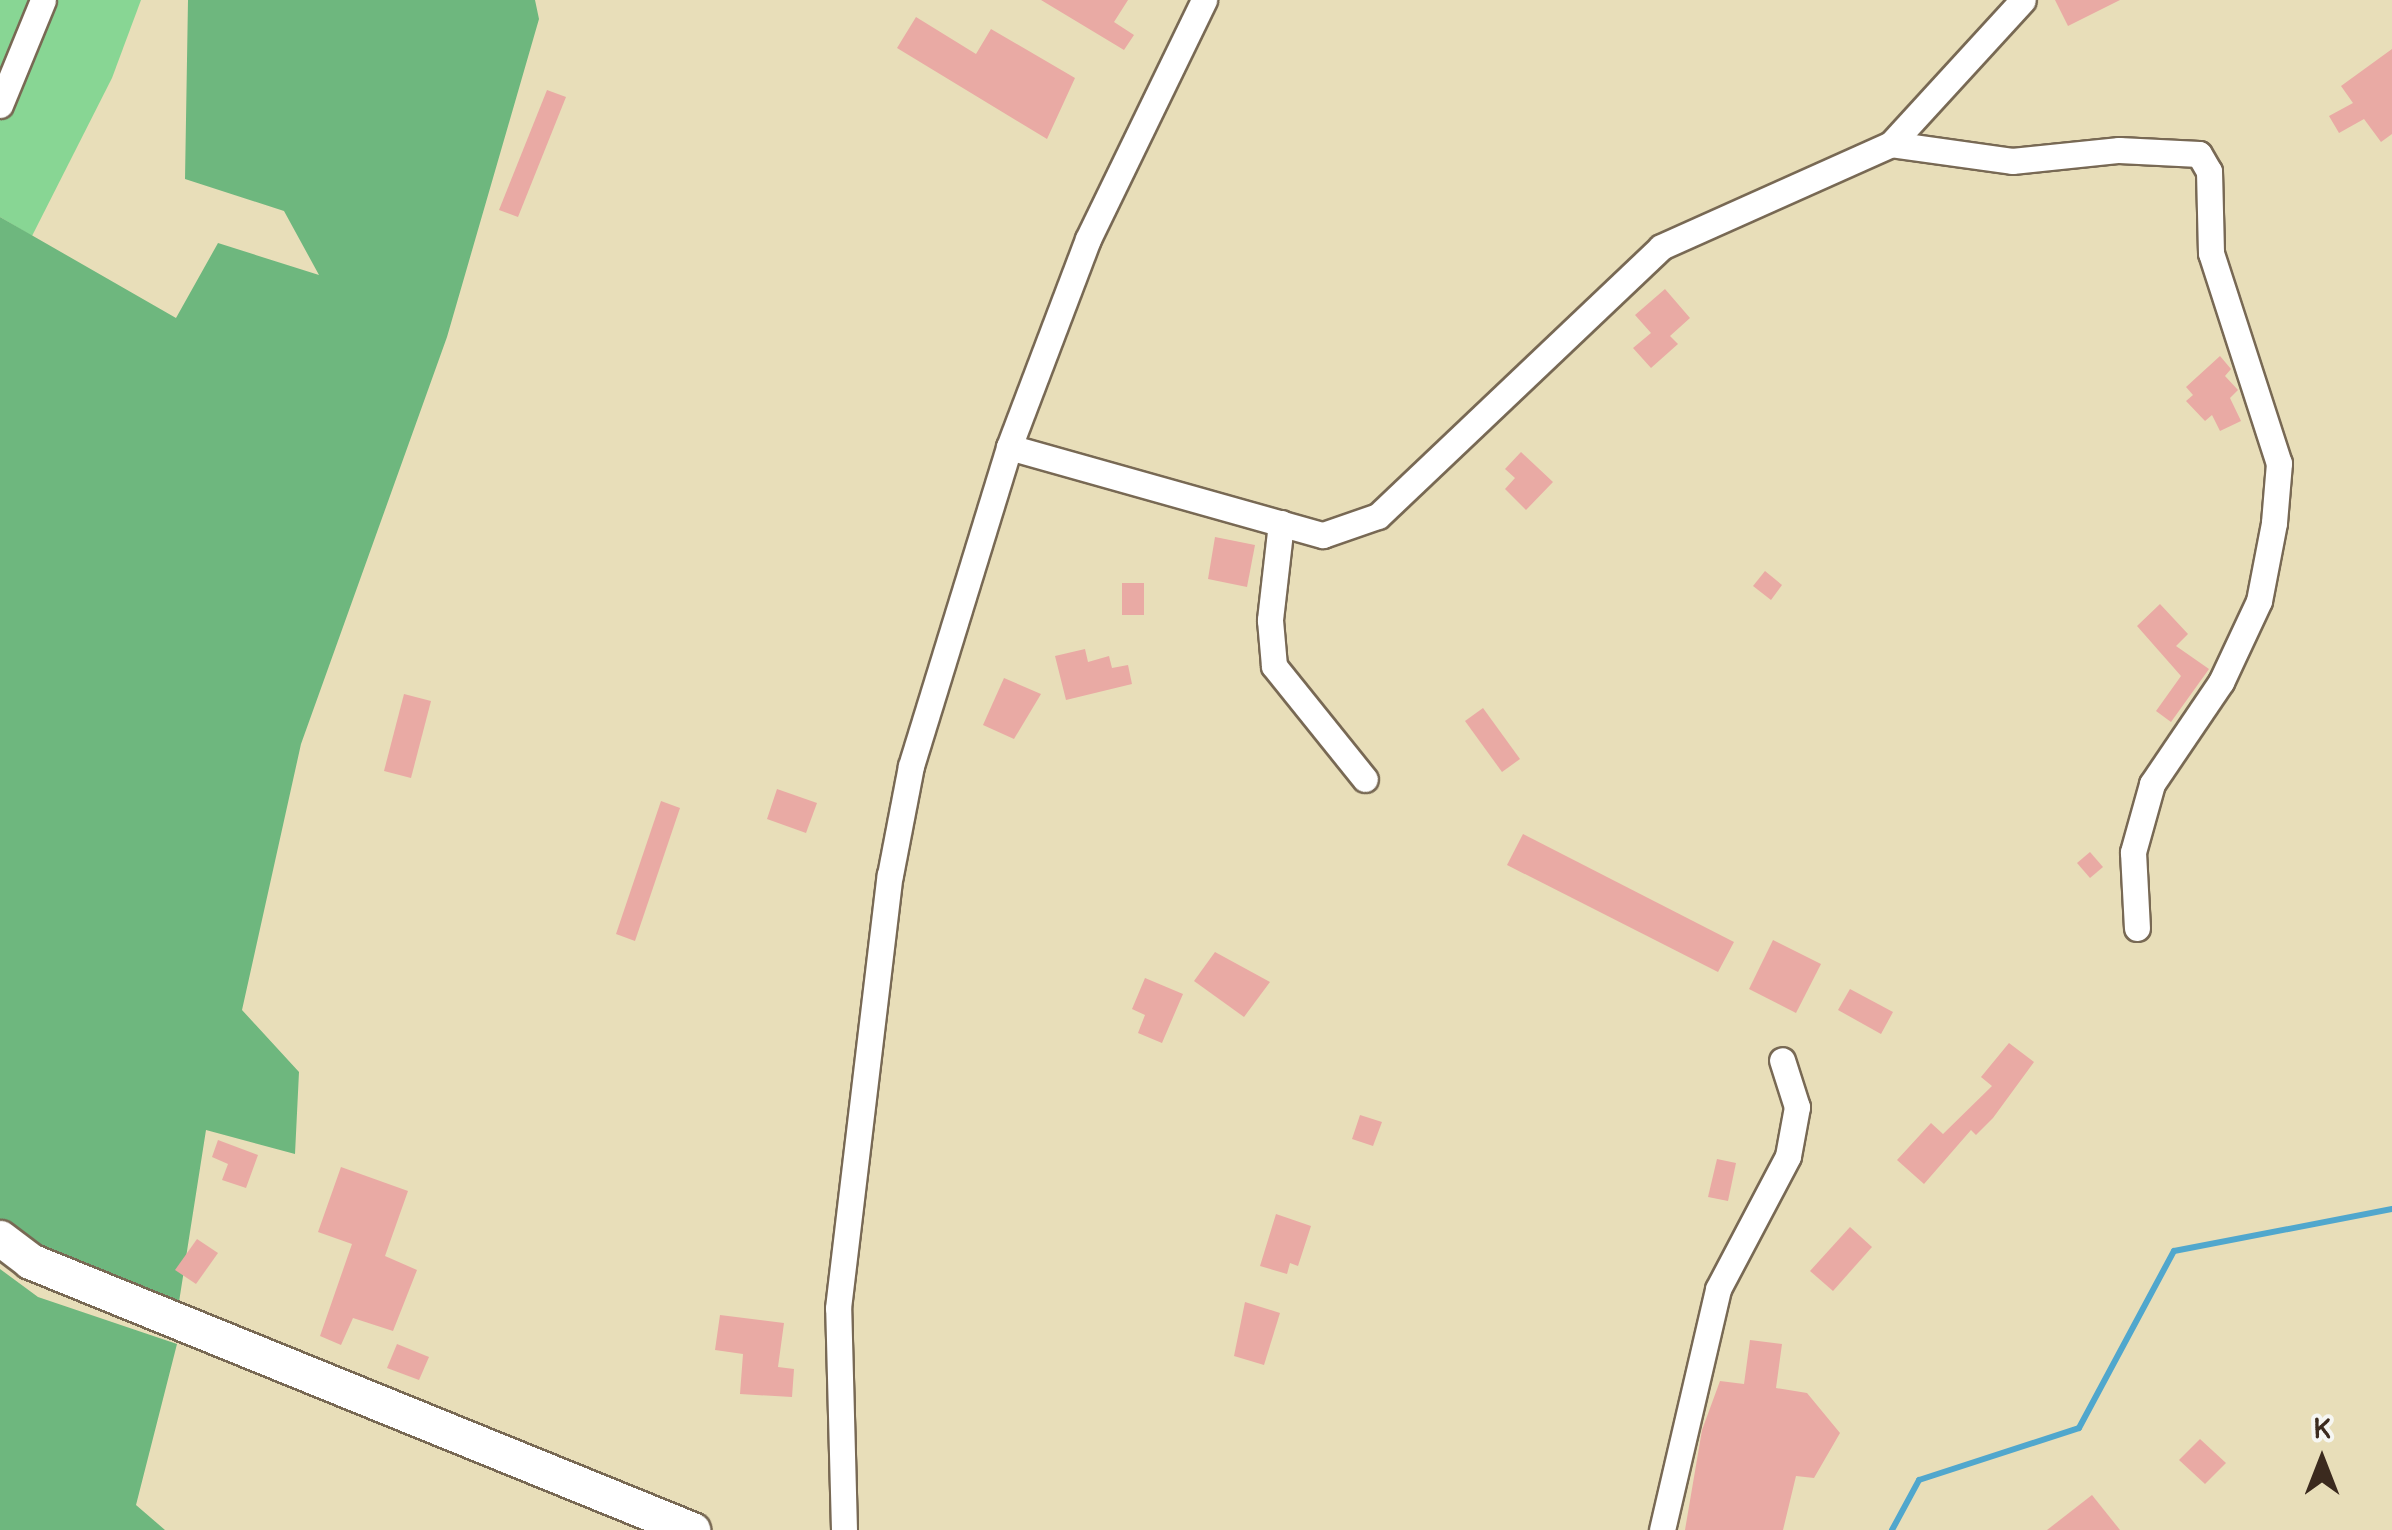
<!DOCTYPE html>
<html>
<head>
<meta charset="utf-8">
<style>
	body { margin:0 }
	#map { position:relative; width:2392px; height:1530px; overflow:hidden; background:#e8deb9; font-family:Pangolin,sans-serif }
	div>[style] { position:absolute }
	[style*='--x'] { left:calc(var(--x)*1px); top:calc(var(--y)*1px); width:calc(var(--w)*1px); rotate:calc(var(--a)*1deg) }
	.green>* { inset:0; background:#88d694 }
	.forest>* { inset:0; background:#6eb77e }
	.stream>* { height:6px; margin:-3px; padding:0 3px; transform-origin:3px; border-radius:3px; background:#50a7cd }
	.building>* { inset:0; background:#e9aaa4 }
	.roads { filter:drop-shadow(2px 0 #786954) drop-shadow(-2px 0 #786954) drop-shadow(0 2px #786954) drop-shadow(0 -2px #786954) }
	.street>* { height:25px; margin:-12.5px; padding:0 12.5px; transform-origin:12.5px; border-radius:12.5px; background:#fff }
	.secondary>* { height:35px; margin:-17.5px; padding:0 17.5px; transform-origin:17.5px; border-radius:17.5px; background:#fff }
	span { translate:-50% -50%; white-space:nowrap; text-align:center; line-height:1.15; -webkit-text-stroke:8px #f6f6f2; paint-order:stroke }
	.north { position:absolute; left:2272px; top:1410px; width:100px; height:100px; -webkit-text-stroke:8px #f6f6f2; paint-order:stroke; rotate:0deg; font-size:28px; font-weight:700; line-height:40px; text-align:center; color:#3b2a1e }
	.north::after { content:''; display:block; margin:auto; width:35px; height:45px; background:#3b2a1e; clip-path:polygon(50% 0,100% 100%,50% 72%,0 100%) }
</style>
</head>
<body>
<div id="map">
	<div class="green">
		<div style="clip-path:polygon(0 0,141px 0,112px 78px,32px 236px,0 217px)"></div>
	</div>
	<div class="forest">
		<div style="clip-path:polygon(188px 0,535px 0,539px 19px,447px 337px,301px 744px,242px 1010px,299px 1072px,295px 1154px,206px 1130px,179px 1302px,21px 1244px,0 1226px,0 217px,176px 318px,218px 243px,319px 275px,284px 211px,185px 179px)"></div>
		<div style="clip-path:polygon(0 1269px,38px 1297px,177px 1344px,136px 1505px,165px 1530px,0 1530px)"></div>
	</div>
	<div class="stream">
		<div style="--x:1892;--y:1530;--w:57;--a:-61.6"></div>
		<div style="--x:1919;--y:1480;--w:168;--a:-18"></div>
		<div style="--x:2079;--y:1428;--w:201;--a:-61.8"></div>
		<div style="--x:2174;--y:1251;--w:222;--a:-10.9"></div>
	</div>
	<div class="building">
		<div style="clip-path:polygon(1041px 0,1128px 0,1114px 22px,1134px 35px,1124px 50px)"></div>
		<div style="clip-path:polygon(2055px 0,2120px 0,2068px 26px)"></div>
		<div style="clip-path:polygon(916px 17px,976px 54px,991px 29px,1075px 78px,1047px 139px,897px 48px)"></div>
		<div style="clip-path:polygon(2392px 49px,2392px 134px,2381px 142px,2364px 119px,2339px 133px,2329px 116px,2353px 103px,2341px 86px)"></div>
		<div style="clip-path:polygon(547px 90px,566px 97px,518px 217px,499px 210px)"></div>
		<div style="clip-path:polygon(1665px 289px,1690px 318px,1670px 336px,1678px 344px,1651px 368px,1633px 348px,1651px 333px,1635px 315px)"></div>
		<div style="clip-path:polygon(2220px 356px,2231px 369px,2225px 376px,2238px 390px,2230px 398px,2241px 421px,2220px 431px,2212px 415px,2205px 421px,2186px 401px,2193px 395px,2186px 387px)"></div>
		<div style="clip-path:polygon(1521px 452px,1553px 482px,1526px 510px,1505px 489px,1515px 478px,1505px 469px)"></div>
		<div style="clip-path:polygon(1215px 537px,1255px 545px,1247px 587px,1208px 579px)"></div>
		<div style="clip-path:polygon(1765px 571px,1782px 585px,1771px 600px,1753px 586px)"></div>
		<div style="clip-path:polygon(1122px 583px,1144px 583px,1144px 615px,1122px 615px)"></div>
		<div style="clip-path:polygon(2160px 604px,2188px 634px,2176px 646px,2209px 669px,2171px 722px,2156px 711px,2181px 676px,2137px 626px)"></div>
		<div style="clip-path:polygon(1085px 649px,1088px 662px,1109px 656px,1112px 668px,1128px 665px,1132px 684px,1066px 700px,1055px 656px)"></div>
		<div style="clip-path:polygon(1004px 678px,1041px 694px,1014px 739px,983px 725px)"></div>
		<div style="clip-path:polygon(404px 694px,431px 701px,411px 778px,384px 771px)"></div>
		<div style="clip-path:polygon(1483px 708px,1520px 759px,1502px 772px,1465px 721px)"></div>
		<div style="clip-path:polygon(777px 789px,817px 803px,806px 833px,767px 819px)"></div>
		<div style="clip-path:polygon(661px 801px,680px 808px,635px 941px,616px 934px)"></div>
		<div style="clip-path:polygon(1523px 834px,1734px 942px,1718px 972px,1507px 865px)"></div>
		<div style="clip-path:polygon(2090px 852px,2103px 867px,2090px 878px,2077px 863px)"></div>
		<div style="clip-path:polygon(1773px 940px,1821px 964px,1796px 1013px,1749px 989px)"></div>
		<div style="clip-path:polygon(1215px 952px,1270px 982px,1244px 1017px,1194px 981px)"></div>
		<div style="clip-path:polygon(1145px 978px,1183px 994px,1162px 1043px,1138px 1033px,1145px 1015px,1132px 1009px)"></div>
		<div style="clip-path:polygon(1850px 989px,1893px 1012px,1881px 1034px,1838px 1010px)"></div>
		<div style="clip-path:polygon(2009px 1043px,2034px 1062px,1993px 1118px,1976px 1135px,1971px 1130px,1924px 1184px,1897px 1160px,1931px 1123px,1943px 1134px,1992px 1086px,1981px 1077px)"></div>
		<div style="clip-path:polygon(1360px 1115px,1382px 1122px,1373px 1146px,1352px 1139px)"></div>
		<div style="clip-path:polygon(218px 1140px,258px 1155px,246px 1188px,222px 1180px,228px 1164px,212px 1157px)"></div>
		<div style="clip-path:polygon(1717px 1159px,1736px 1163px,1728px 1201px,1708px 1197px)"></div>
		<div style="clip-path:polygon(341px 1167px,408px 1191px,385px 1256px,417px 1270px,393px 1331px,353px 1318px,341px 1345px,320px 1336px,352px 1244px,318px 1232px)"></div>
		<div style="clip-path:polygon(1276px 1214px,1311px 1226px,1298px 1266px,1290px 1263px,1287px 1274px,1260px 1266px)"></div>
		<div style="clip-path:polygon(1850px 1227px,1872px 1247px,1833px 1291px,1810px 1271px)"></div>
		<div style="clip-path:polygon(197px 1239px,218px 1253px,196px 1284px,175px 1270px)"></div>
		<div style="clip-path:polygon(1245px 1302px,1280px 1313px,1264px 1365px,1234px 1356px)"></div>
		<div style="clip-path:polygon(720px 1315px,784px 1323px,778px 1367px,794px 1369px,792px 1397px,740px 1394px,743px 1354px,715px 1350px)"></div>
		<div style="clip-path:polygon(1750px 1340px,1782px 1344px,1776px 1388px,1807px 1393px,1840px 1433px,1814px 1478px,1796px 1476px,1783px 1530px,1685px 1530px,1702px 1430px,1720px 1381px,1744px 1384px)"></div>
		<div style="clip-path:polygon(397px 1344px,429px 1357px,419px 1380px,387px 1368px)"></div>
		<div style="clip-path:polygon(2200px 1439px,2226px 1463px,2205px 1484px,2179px 1460px)"></div>
		<div style="clip-path:polygon(2092px 1495px,2120px 1530px,2047px 1530px)"></div>
	</div>
	<div class="roads">
		<div class="street">
			<div style="--x:0;--y:105;--w:113;--a:-67.7"></div>
			<div style="--x:1891;--y:144;--w:122;--a:8"></div>
			<div style="--x:2012;--y:161;--w:108;--a:-5.9"></div>
			<div style="--x:2119;--y:150;--w:80;--a:2.9"></div>
			<div style="--x:2199;--y:154;--w:20;--a:60"></div>
			<div style="--x:2209;--y:171;--w:82;--a:88.6"></div>
			<div style="--x:2211;--y:253;--w:221;--a:72.1"></div>
			<div style="--x:2279;--y:463;--w:60;--a:94.8"></div>
			<div style="--x:2274;--y:523;--w:79;--a:100.9"></div>
			<div style="--x:2259;--y:601;--w:89;--a:115.1"></div>
			<div style="--x:2221;--y:682;--w:123;--a:124.1"></div>
			<div style="--x:2152;--y:784;--w:71;--a:105.6"></div>
			<div style="--x:2133;--y:852;--w:76;--a:87"></div>
			<div style="--x:1009;--y:447;--w:326;--a:15.7"></div>
			<div style="--x:1323;--y:535;--w:58;--a:-19.1"></div>
			<div style="--x:1378;--y:516;--w:390;--a:-43.5"></div>
			<div style="--x:1661;--y:247;--w:252;--a:-24.1"></div>
			<div style="--x:1891;--y:144;--w:195;--a:-47.5"></div>
			<div style="--x:1281;--y:523;--w:98;--a:96.5"></div>
			<div style="--x:1270;--y:620;--w:46;--a:85"></div>
			<div style="--x:1274;--y:666;--w:145;--a:51.2"></div>
			<div style="--x:844;--y:1530;--w:222;--a:-91.5"></div>
			<div style="--x:838;--y:1308;--w:436;--a:-83.2"></div>
			<div style="--x:890;--y:875;--w:111;--a:-79.1"></div>
			<div style="--x:911;--y:766;--w:334;--a:-72.9"></div>
			<div style="--x:1009;--y:447;--w:222;--a:-69.2"></div>
			<div style="--x:1088;--y:239;--w:266;--a:-64.1"></div>
			<div style="--x:1662;--y:1530;--w:247;--a:-76.9"></div>
			<div style="--x:1718;--y:1289;--w:150;--a:-62.2"></div>
			<div style="--x:1788;--y:1156;--w:50;--a:-79.6"></div>
			<div style="--x:1797;--y:1107;--w:49;--a:-107.7"></div>
		</div>
		<div class="secondary">
			<div style="--x:0;--y:1238;--w:38;--a:37"></div>
			<div style="--x:30;--y:1261;--w:715;--a:22.11"></div>
		</div>
	</div>
	<div class="north">K</div>
</div>
</body>
</html>
